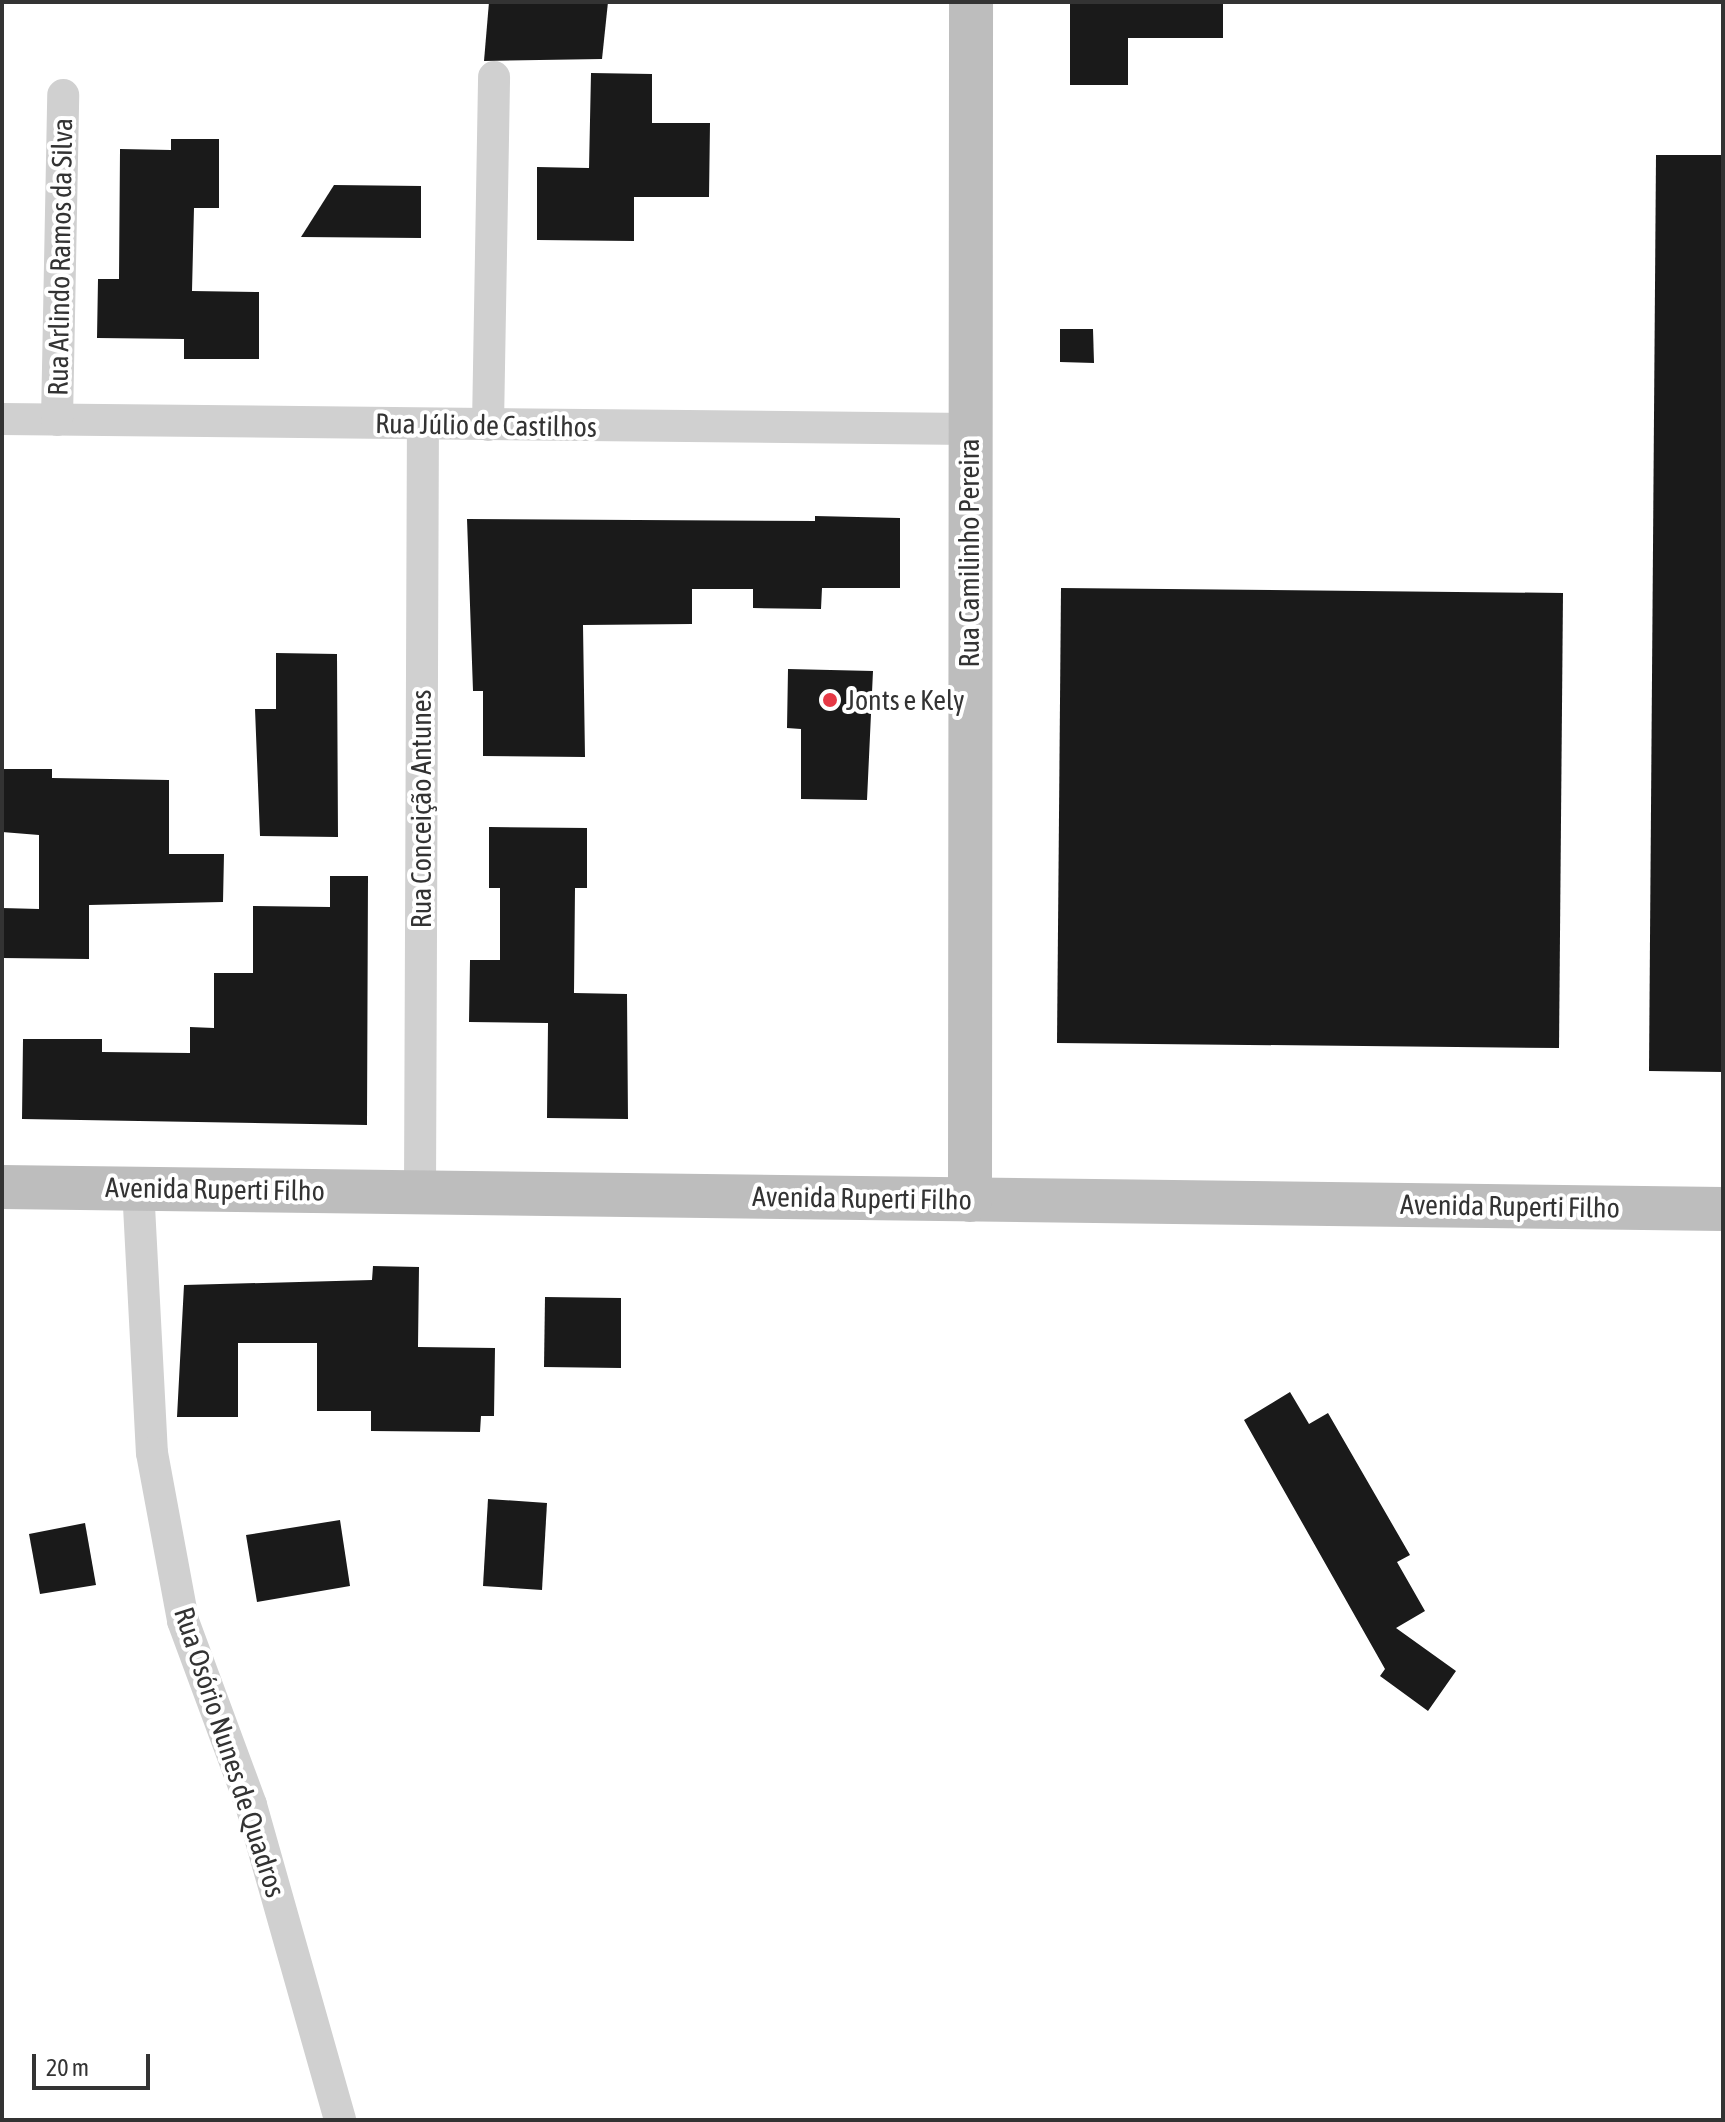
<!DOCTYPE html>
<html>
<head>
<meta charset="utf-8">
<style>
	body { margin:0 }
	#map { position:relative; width:1725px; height:2122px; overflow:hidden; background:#fff; font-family:"Asap Condensed",sans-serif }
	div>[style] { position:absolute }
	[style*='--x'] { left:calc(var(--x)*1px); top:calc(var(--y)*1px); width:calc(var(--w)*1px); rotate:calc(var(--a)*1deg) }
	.building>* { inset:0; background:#1a1a1a }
	.street>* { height:32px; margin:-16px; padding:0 16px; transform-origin:16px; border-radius:16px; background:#d0d0d0 }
	.secondary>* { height:44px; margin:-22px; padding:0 22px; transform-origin:22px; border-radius:22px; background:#bdbdbd }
	.dots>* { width:22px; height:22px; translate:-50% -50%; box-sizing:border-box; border:4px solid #fff; border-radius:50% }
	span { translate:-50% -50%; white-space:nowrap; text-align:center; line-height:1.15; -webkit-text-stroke:8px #fff; paint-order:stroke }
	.street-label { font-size:28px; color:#333 }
	.poi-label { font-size:28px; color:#333 }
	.left { translate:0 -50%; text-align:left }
	.frame { position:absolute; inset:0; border:4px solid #333; pointer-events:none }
	.scale { position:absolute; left:32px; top:2054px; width:118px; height:36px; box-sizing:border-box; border:4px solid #333; border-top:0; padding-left:10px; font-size:24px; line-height:28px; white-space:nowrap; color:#333; -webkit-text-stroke:6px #fff; paint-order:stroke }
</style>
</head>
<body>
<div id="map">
	<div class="building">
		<div style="clip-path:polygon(489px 2px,608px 2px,602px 59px,484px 61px)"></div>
		<div style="clip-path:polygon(1070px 2px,1223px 2px,1223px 38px,1128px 38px,1128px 85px,1070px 85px)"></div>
		<div style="clip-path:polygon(591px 73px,652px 74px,652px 123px,710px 123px,709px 197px,634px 197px,634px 241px,537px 240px,537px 167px,589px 168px)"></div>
		<div style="clip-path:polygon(171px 139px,219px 139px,219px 208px,194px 208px,192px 291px,259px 292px,259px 359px,184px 359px,184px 339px,97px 338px,98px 279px,119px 279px,120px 149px,171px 150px)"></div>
		<div style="clip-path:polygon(1656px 155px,1723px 155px,1723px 1072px,1649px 1071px)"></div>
		<div style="clip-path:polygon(334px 185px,421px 186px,421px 238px,301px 237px)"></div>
		<div style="clip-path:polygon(1060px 329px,1093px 329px,1094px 363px,1060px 362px)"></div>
		<div style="clip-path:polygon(815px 516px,900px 518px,900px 588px,822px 588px,821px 609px,753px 608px,753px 589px,692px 589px,692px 624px,583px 625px,585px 757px,483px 756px,483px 691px,473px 691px,467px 519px,815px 521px)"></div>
		<div style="clip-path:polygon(1061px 588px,1563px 593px,1559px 1048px,1057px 1043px)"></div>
		<div style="clip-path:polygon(276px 653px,337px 654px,338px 837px,260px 836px,255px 709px,276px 709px)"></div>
		<div style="clip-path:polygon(788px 669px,873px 671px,867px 800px,801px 799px,801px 729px,787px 728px)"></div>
		<div style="clip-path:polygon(2px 769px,52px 769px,52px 778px,169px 780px,169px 854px,224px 854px,223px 902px,89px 905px,89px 959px,2px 958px,2px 908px,39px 909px,39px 835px,2px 832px)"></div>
		<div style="clip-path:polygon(489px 827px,587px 828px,587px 888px,575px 888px,574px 993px,627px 994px,628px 1119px,547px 1118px,548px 1023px,469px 1022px,470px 960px,500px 960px,500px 888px,489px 888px)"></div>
		<div style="clip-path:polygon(330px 876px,368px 876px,367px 1125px,22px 1119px,23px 1039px,102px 1039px,102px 1052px,190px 1053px,190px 1027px,214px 1028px,214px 973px,253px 973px,253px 906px,330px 907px)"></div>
		<div style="clip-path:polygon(373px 1266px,419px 1267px,418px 1347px,495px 1348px,494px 1416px,481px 1416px,480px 1432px,371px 1431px,371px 1411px,317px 1411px,317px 1343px,238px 1343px,238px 1417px,177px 1417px,184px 1285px,372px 1280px)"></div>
		<div style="clip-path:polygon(545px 1297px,621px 1298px,621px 1368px,544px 1367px)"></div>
		<div style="clip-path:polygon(1290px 1392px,1309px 1424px,1328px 1413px,1410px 1555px,1397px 1562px,1425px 1611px,1396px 1628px,1456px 1671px,1428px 1711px,1380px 1676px,1385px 1669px,1244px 1420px)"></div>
		<div style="clip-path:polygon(488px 1499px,547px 1503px,542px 1590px,483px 1586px)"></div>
		<div style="clip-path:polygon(340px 1520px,350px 1586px,257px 1602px,246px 1535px)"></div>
		<div style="clip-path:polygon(85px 1523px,96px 1585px,40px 1594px,29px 1534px)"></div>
	</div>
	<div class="street">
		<div style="--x:2;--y:419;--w:967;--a:0.59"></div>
		<div style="--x:57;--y:420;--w:325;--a:-88.9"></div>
		<div style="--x:488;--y:425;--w:348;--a:-89"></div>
		<div style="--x:138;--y:1187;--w:266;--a:87"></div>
		<div style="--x:152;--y:1453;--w:171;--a:79.5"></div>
		<div style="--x:183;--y:1621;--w:196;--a:69.7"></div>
		<div style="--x:251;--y:1805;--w:327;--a:74.2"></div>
		<div style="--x:420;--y:1193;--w:769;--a:-89.78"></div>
	</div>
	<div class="secondary">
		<div style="--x:2;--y:1187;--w:1721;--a:0.73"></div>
		<div style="--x:970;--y:1200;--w:1198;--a:-89.95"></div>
	</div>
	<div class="dots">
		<div style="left:830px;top:700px;background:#e63946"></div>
	</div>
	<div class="street-label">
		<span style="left:60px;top:257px;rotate:-89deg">Rua Arlindo Ramos da Silva</span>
		<span style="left:486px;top:425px;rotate:1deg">Rua Júlio de Castilhos</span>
		<span style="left:969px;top:553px;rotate:-90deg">Rua Camilinho Pereira</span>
		<span style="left:421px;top:809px;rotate:-90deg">Rua Conceição Antunes</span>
		<span style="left:215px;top:1189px;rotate:1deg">Avenida Ruperti Filho</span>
		<span style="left:862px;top:1198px;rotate:1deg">Avenida Ruperti Filho</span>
		<span style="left:1510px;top:1206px;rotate:1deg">Avenida Ruperti Filho</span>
		<span style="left:230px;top:1752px;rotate:72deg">Rua Osório Nunes de Quadros</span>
	</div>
	<div class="poi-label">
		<span class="left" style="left:846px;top:700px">Jonts e Kely</span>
	</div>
	<div class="frame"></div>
	<div class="scale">20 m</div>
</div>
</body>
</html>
